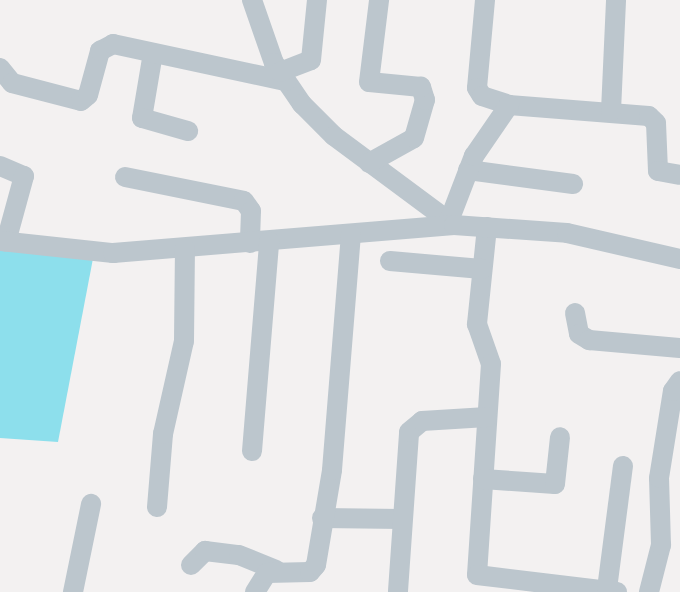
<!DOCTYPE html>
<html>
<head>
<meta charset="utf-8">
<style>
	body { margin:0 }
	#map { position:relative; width:680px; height:592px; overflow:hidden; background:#f3f1f1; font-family:Cabin,sans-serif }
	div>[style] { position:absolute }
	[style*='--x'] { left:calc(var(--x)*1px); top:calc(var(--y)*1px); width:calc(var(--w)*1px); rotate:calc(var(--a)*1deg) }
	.water>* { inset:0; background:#8ddfec }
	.street>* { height:20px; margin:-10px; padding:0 10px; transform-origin:10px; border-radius:10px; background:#bcc6cd }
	span { translate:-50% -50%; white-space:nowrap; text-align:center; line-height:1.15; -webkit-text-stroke:6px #fff; paint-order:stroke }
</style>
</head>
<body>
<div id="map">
	<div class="water">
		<div style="clip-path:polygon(0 240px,95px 248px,58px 442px,0 438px)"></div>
	</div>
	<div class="street">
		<div style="--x:252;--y:0;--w:67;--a:70.8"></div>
		<div style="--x:274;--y:63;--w:50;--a:55.7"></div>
		<div style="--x:302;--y:104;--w:45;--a:45"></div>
		<div style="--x:334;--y:136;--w:149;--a:36.6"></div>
		<div style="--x:485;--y:0;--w:88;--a:95.2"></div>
		<div style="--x:477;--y:88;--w:9;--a:58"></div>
		<div style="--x:482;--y:96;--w:28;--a:18"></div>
		<div style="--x:509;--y:105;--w:140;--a:4.5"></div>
		<div style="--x:649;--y:116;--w:10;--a:45"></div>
		<div style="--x:656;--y:123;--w:48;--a:87.6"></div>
		<div style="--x:658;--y:171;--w:22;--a:10"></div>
		<div style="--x:153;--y:53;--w:66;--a:99.6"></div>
		<div style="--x:142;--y:118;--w:48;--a:15.8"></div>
		<div style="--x:0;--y:68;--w:19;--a:51"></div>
		<div style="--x:12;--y:83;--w:71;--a:14.6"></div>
		<div style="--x:81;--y:101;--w:9;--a:-41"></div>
		<div style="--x:88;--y:95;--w:46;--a:-74.7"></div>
		<div style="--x:100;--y:51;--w:15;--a:-28"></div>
		<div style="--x:113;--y:44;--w:177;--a:12.1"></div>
		<div style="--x:280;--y:72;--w:33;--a:-21"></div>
		<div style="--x:311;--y:60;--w:60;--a:-84.3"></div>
		<div style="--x:611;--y:111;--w:111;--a:-87.4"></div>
		<div style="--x:369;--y:163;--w:51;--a:-29.1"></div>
		<div style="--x:414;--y:138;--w:40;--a:-74"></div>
		<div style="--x:425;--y:100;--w:14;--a:-107"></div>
		<div style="--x:421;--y:87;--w:52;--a:-174.5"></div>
		<div style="--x:369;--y:82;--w:83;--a:-83"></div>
		<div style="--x:0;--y:166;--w:26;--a:23"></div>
		<div style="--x:24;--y:176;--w:68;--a:105.3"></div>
		<div style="--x:468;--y:170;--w:106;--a:7.6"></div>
		<div style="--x:125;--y:177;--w:121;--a:11.4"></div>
		<div style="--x:244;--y:201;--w:12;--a:55"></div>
		<div style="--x:251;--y:211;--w:32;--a:92"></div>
		<div style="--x:449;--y:221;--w:70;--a:-69"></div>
		<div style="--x:474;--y:156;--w:62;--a:-55.5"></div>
		<div style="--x:487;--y:227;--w:98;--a:95.9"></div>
		<div style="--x:477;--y:324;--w:42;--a:70.7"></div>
		<div style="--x:491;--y:364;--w:211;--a:93.8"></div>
		<div style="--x:477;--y:575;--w:141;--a:6.9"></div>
		<div style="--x:0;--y:241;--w:114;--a:6.1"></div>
		<div style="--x:113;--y:253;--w:342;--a:-4.7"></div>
		<div style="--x:454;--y:225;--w:113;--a:4"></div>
		<div style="--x:567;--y:233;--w:116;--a:13"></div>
		<div style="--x:390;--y:261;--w:92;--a:5"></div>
		<div style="--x:575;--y:313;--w:21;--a:79"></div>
		<div style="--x:579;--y:334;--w:12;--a:31"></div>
		<div style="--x:589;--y:340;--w:91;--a:5"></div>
		<div style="--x:252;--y:451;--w:210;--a:-85.3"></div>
		<div style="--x:483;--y:479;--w:72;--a:4"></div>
		<div style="--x:555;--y:484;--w:47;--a:-83.9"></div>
		<div style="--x:157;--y:507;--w:73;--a:-85.3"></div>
		<div style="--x:163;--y:434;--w:95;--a:-77.3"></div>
		<div style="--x:184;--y:341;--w:92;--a:-89.4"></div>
		<div style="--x:322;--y:518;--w:79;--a:0.7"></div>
		<div style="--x:191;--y:565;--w:20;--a:-45"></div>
		<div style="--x:205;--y:551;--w:34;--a:7"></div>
		<div style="--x:239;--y:555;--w:40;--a:22"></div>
		<div style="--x:607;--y:589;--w:124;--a:-82.6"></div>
		<div style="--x:398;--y:591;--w:159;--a:-86"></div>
		<div style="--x:409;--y:432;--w:17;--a:-40"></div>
		<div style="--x:422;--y:421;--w:65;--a:-3.5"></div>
		<div style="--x:73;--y:592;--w:90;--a:-78.4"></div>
		<div style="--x:255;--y:592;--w:22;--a:-58"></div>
		<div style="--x:267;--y:573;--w:43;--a:-1.3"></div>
		<div style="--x:310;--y:572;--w:9;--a:-49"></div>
		<div style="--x:316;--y:565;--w:96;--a:-80.4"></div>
		<div style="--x:332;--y:470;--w:236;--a:-85.4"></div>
		<div style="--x:649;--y:592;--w:49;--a:-75.7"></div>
		<div style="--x:661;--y:545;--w:67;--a:-91.7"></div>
		<div style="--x:659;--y:478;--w:88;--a:-80.9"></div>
		<div style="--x:673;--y:391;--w:12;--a:-55"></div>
	</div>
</div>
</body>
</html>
